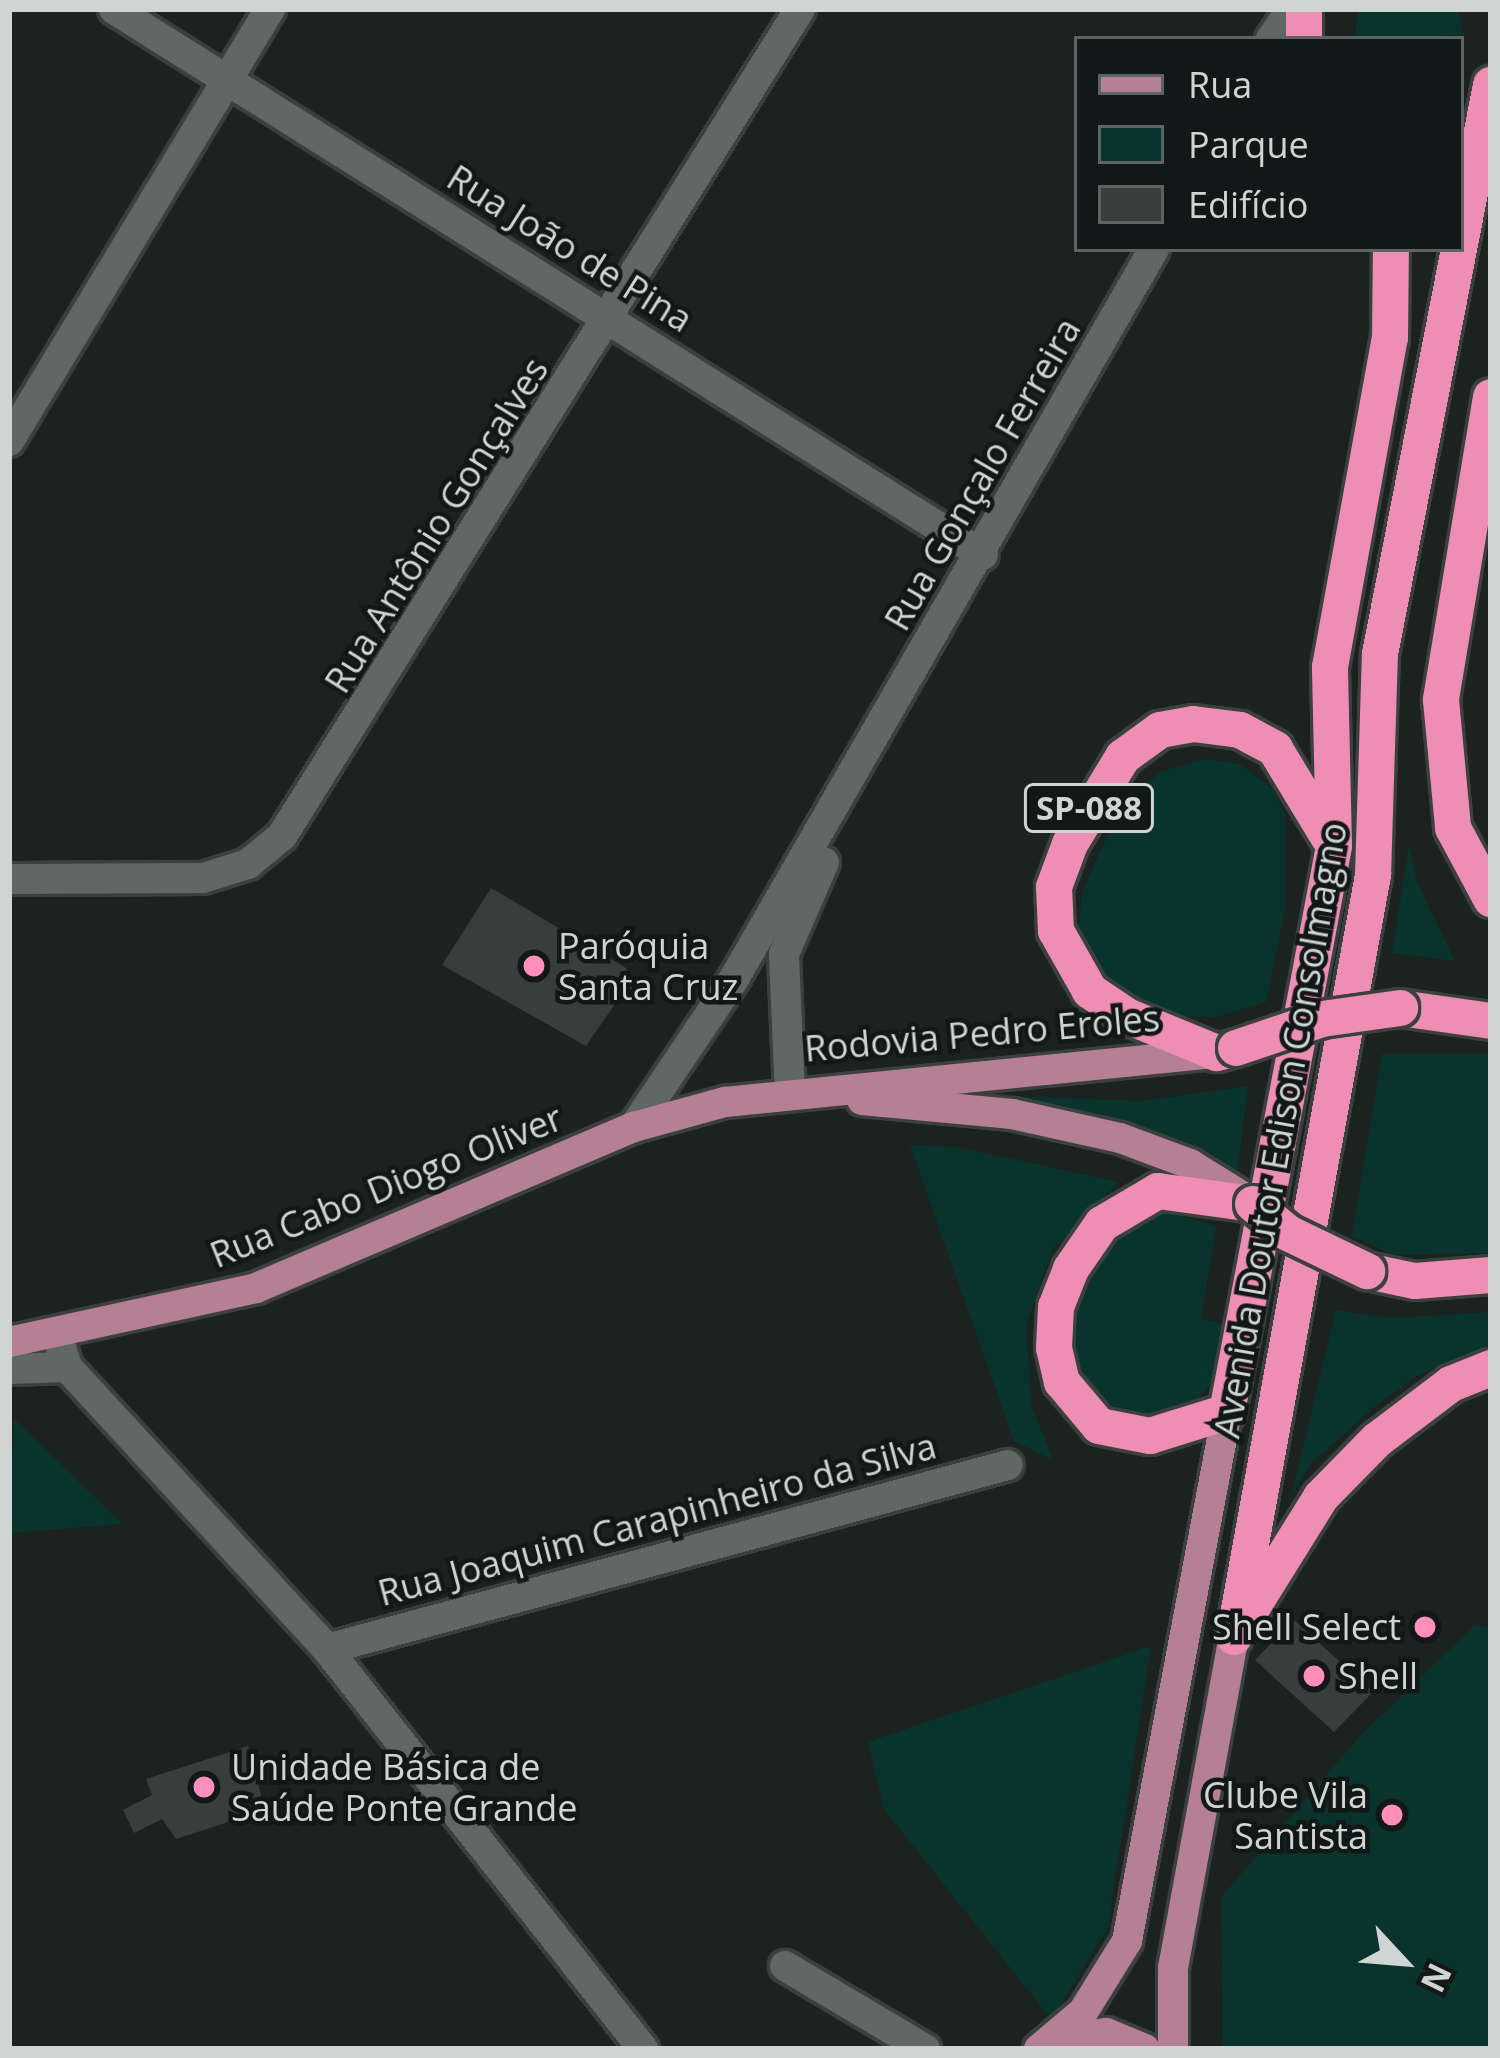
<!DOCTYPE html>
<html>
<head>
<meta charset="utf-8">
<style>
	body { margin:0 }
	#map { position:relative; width:1500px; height:2058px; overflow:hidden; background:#1b2220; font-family:"Open Sans",sans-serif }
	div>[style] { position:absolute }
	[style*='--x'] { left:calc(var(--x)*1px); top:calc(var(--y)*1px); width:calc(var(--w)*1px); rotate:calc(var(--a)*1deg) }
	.green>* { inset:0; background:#09342d }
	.building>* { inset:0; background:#373f3d }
	.roads { filter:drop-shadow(3px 0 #3b403f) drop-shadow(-3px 0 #3b403f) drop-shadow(0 3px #3b403f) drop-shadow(0 -3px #3b403f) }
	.minor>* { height:30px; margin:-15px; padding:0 15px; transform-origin:15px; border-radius:15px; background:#606866 }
	.major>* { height:30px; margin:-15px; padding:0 15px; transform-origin:15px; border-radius:15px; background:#b57f95 }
	.highway>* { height:36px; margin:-18px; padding:0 18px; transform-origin:18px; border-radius:18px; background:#ee8eb4 }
	.bridges { filter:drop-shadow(3px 0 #3b403f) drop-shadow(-3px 0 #3b403f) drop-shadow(0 3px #3b403f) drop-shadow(0 -3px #3b403f) }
	.highway-bridge>* { height:36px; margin:-18px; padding:0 18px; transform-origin:18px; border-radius:18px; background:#ee8eb4 }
	.dots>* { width:33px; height:33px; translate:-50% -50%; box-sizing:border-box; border:6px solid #121817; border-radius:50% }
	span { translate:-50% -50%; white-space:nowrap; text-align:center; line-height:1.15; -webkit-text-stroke:9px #121817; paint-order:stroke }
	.shield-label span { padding:3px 9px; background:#121817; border:3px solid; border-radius:9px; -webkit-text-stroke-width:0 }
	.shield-label { font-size:33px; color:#d0d5d4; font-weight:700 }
	.street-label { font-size:36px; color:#d0d5d4 }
	.poi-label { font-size:36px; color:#d0d5d4 }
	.left { translate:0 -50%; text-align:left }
	.right { translate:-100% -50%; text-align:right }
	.frame { position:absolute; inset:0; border:12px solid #d0d5d4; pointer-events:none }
	.legend { position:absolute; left:1074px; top:36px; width:390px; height:216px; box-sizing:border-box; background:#121817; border:3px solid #5e6463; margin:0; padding:15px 21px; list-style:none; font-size:36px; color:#d0d5d4 }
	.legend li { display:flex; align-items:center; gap:24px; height:60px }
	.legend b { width:60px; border:3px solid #5e6463 }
	.north { position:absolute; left:1344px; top:1902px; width:120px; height:120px; -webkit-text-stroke:9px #121817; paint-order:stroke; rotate:116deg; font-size:33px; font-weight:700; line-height:48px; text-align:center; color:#d0d5d4 }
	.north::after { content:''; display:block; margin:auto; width:42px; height:54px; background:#d0d5d4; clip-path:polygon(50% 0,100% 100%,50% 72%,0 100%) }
</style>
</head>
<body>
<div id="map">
	<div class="green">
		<div style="clip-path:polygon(1358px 9px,1458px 9px,1462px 35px,1355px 39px)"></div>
		<div style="clip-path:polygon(1206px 759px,1240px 764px,1273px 789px,1285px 814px,1285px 909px,1266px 1002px,1216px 1017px,1150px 1016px,1118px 1006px,1076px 952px,1082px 893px,1118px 812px,1161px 771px)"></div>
		<div style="clip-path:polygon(1409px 846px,1417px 882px,1455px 961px,1392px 953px)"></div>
		<div style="clip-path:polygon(1382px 1054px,1491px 1054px,1491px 1253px,1394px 1255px,1352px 1236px)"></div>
		<div style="clip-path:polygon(1248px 1086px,1237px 1174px,1125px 1123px,957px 1094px,1142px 1101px)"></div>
		<div style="clip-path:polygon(910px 1145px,957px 1147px,1119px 1182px,1053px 1249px,1026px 1324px,1031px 1404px,1053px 1460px,1014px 1441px)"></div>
		<div style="clip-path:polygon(1161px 1210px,1216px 1226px,1201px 1319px,1224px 1324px,1211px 1384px,1189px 1409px,1161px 1420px,1129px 1419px,1101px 1406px,1080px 1380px,1071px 1349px,1075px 1312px,1109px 1245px)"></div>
		<div style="clip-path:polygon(1336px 1310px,1391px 1318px,1491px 1312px,1491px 1345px,1418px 1375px,1378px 1404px,1310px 1464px,1291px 1497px)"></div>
		<div style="clip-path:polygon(14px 1418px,122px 1524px,9px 1533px)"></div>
		<div style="clip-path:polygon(1475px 1625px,1491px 1628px,1491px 2049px,1223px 2049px,1222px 1896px,1362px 1734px)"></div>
		<div style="clip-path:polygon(1151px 1646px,1107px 1930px,1051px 2019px,884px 1809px,868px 1742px)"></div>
	</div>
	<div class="building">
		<div style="clip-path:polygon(491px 888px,626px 968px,634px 993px,615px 1004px,586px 1046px,442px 965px)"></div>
		<div style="clip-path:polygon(1294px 1620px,1373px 1692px,1334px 1732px,1255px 1660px)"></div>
		<div style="clip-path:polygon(248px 1746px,265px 1810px,176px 1839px,162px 1819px,134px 1833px,123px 1810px,152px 1795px,146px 1779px)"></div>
	</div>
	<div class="roads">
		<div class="minor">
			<div style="--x:114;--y:9;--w:1026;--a:32.14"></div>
			<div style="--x:1271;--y:39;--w:37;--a:-55"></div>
			<div style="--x:9;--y:441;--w:505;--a:-58.86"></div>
			<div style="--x:9;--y:879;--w:194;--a:-0.3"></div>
			<div style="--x:203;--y:878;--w:47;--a:-17.3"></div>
			<div style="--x:248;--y:864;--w:44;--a:-39.5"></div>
			<div style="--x:282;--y:836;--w:976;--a:-57.94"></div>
			<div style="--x:790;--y:1094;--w:140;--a:-92.5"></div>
			<div style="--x:784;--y:954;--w:100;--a:-66.5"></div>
			<div style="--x:634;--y:1127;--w:181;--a:-56"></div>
			<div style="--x:735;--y:977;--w:840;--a:-60.08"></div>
			<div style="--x:57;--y:1334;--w:34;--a:73"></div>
			<div style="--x:67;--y:1367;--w:384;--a:47.3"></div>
			<div style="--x:327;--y:1649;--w:510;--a:51.69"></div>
			<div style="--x:9;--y:1369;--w:58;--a:-2"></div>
			<div style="--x:327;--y:1649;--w:705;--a:-15.12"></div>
			<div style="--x:785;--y:1966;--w:163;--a:30.7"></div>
		</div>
		<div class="major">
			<div style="--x:862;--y:1100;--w:151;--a:5.3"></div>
			<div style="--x:1012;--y:1114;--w:111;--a:12.5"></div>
			<div style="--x:1120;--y:1138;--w:75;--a:20.4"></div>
			<div style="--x:1190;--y:1164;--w:65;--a:31.7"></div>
			<div style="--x:9;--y:1342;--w:253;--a:-12.3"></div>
			<div style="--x:256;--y:1288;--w:411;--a:-23.1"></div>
			<div style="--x:634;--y:1127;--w:94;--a:-15.4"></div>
			<div style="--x:725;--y:1102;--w:494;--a:-5.7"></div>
			<div style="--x:1050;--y:2041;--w:57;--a:-8.1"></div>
			<div style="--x:1106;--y:2033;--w:42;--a:22.3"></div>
			<div style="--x:1039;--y:2049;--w:57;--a:-40.1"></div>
			<div style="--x:1083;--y:2012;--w:84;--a:-58.2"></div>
			<div style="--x:1127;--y:1941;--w:538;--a:-79.3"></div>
			<div style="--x:1173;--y:2049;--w:81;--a:-90"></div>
			<div style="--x:1173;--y:1968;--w:337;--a:-79.6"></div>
		</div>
		<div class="highway">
			<div style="--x:1304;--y:39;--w:30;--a:-90"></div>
			<div style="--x:1491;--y:397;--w:307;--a:99.4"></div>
			<div style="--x:1441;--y:700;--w:129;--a:84.6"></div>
			<div style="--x:1453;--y:828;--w:81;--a:61.8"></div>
			<div style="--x:1400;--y:1008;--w:92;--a:8.1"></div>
			<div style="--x:1236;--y:1048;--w:20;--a:165"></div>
			<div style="--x:1217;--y:1053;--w:97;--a:-157.7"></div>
			<div style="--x:1127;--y:1016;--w:45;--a:-146"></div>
			<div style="--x:1090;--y:991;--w:69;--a:-119.5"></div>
			<div style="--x:1056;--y:931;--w:44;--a:-92.6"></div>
			<div style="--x:1054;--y:887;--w:46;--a:-69.6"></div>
			<div style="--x:1070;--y:844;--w:102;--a:-58.7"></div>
			<div style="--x:1123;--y:757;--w:46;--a:-36.1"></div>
			<div style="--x:1160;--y:730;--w:34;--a:-10"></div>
			<div style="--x:1193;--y:724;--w:47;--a:7.3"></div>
			<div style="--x:1240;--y:730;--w:40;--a:28"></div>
			<div style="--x:1275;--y:749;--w:104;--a:58.8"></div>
			<div style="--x:1253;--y:1204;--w:96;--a:-172.2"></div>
			<div style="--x:1158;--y:1191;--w:65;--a:149.5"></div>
			<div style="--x:1102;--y:1224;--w:55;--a:124.6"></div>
			<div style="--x:1071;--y:1269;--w:41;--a:111.5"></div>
			<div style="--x:1056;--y:1307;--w:41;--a:92.8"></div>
			<div style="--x:1054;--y:1348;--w:35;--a:77"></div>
			<div style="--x:1062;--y:1382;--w:57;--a:49.9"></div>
			<div style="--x:1099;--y:1426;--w:52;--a:11.1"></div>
			<div style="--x:1150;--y:1436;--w:81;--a:-17.3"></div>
			<div style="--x:1227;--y:1412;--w:576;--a:-79.29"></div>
			<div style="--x:1334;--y:846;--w:179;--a:-91.3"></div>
			<div style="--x:1330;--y:667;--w:334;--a:-79.7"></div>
			<div style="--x:1390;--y:338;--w:89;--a:-89.4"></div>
			<div style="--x:1367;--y:1271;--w:49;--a:11.8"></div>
			<div style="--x:1415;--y:1281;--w:76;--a:-4.5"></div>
			<div style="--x:1242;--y:1624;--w:150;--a:-58.1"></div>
			<div style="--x:1321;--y:1497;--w:80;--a:-45.5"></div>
			<div style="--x:1377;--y:1440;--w:93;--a:-37.1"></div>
			<div style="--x:1451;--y:1384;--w:43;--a:-21.8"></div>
			<div style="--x:1234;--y:1637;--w:775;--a:-79.66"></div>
			<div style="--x:1373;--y:875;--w:221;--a:-88.2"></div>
			<div style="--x:1380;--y:654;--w:580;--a:-78.96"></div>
		</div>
	</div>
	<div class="bridges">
		<div class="highway-bridge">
			<div style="--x:1236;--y:1048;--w:91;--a:-18.6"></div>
			<div style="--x:1322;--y:1019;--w:79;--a:-8"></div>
			<div style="--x:1253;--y:1204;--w:45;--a:39.6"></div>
			<div style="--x:1288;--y:1233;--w:88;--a:25.7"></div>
		</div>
	</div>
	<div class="dots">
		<div style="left:534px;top:966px;background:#ff8ebb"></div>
		<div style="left:1425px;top:1627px;background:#ff8ebb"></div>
		<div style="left:1314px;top:1676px;background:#ff8ebb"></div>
		<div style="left:204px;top:1787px;background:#ff8ebb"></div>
		<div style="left:1392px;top:1815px;background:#ff8ebb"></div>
	</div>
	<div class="shield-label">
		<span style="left:1089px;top:808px">SP-088</span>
	</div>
	<div class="street-label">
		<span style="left:570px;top:248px;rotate:32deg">Rua João de Pina</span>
		<span style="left:982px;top:474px;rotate:-60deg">Rua Gonçalo Ferreira</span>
		<span style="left:436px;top:525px;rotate:-58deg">Rua Antônio Gonçalves</span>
		<span style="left:982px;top:1033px;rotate:-5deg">Rodovia Pedro Eroles</span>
		<span style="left:1280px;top:1130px;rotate:-80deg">Avenida Doutor Edison Consolmagno</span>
		<span style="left:386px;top:1186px;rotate:-22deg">Rua Cabo Diogo Oliver</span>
		<span style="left:657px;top:1519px;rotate:-15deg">Rua Joaquim Carapinheiro da Silva</span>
	</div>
	<div class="poi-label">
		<span class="left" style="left:558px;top:966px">Paróquia<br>Santa Cruz</span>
		<span class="right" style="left:1401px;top:1627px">Shell Select</span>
		<span class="left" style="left:1338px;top:1676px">Shell</span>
		<span class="left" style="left:231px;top:1787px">Unidade Básica de<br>Saúde Ponte Grande</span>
		<span class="right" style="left:1368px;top:1815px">Clube Vila<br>Santista</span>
	</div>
	<div class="frame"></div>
	<ul class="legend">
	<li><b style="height:15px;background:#b57f95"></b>Rua</li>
	<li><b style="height:33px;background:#09342d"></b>Parque</li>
	<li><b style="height:33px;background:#373f3d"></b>Edifício</li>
	</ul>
	<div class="north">N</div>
</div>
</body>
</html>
